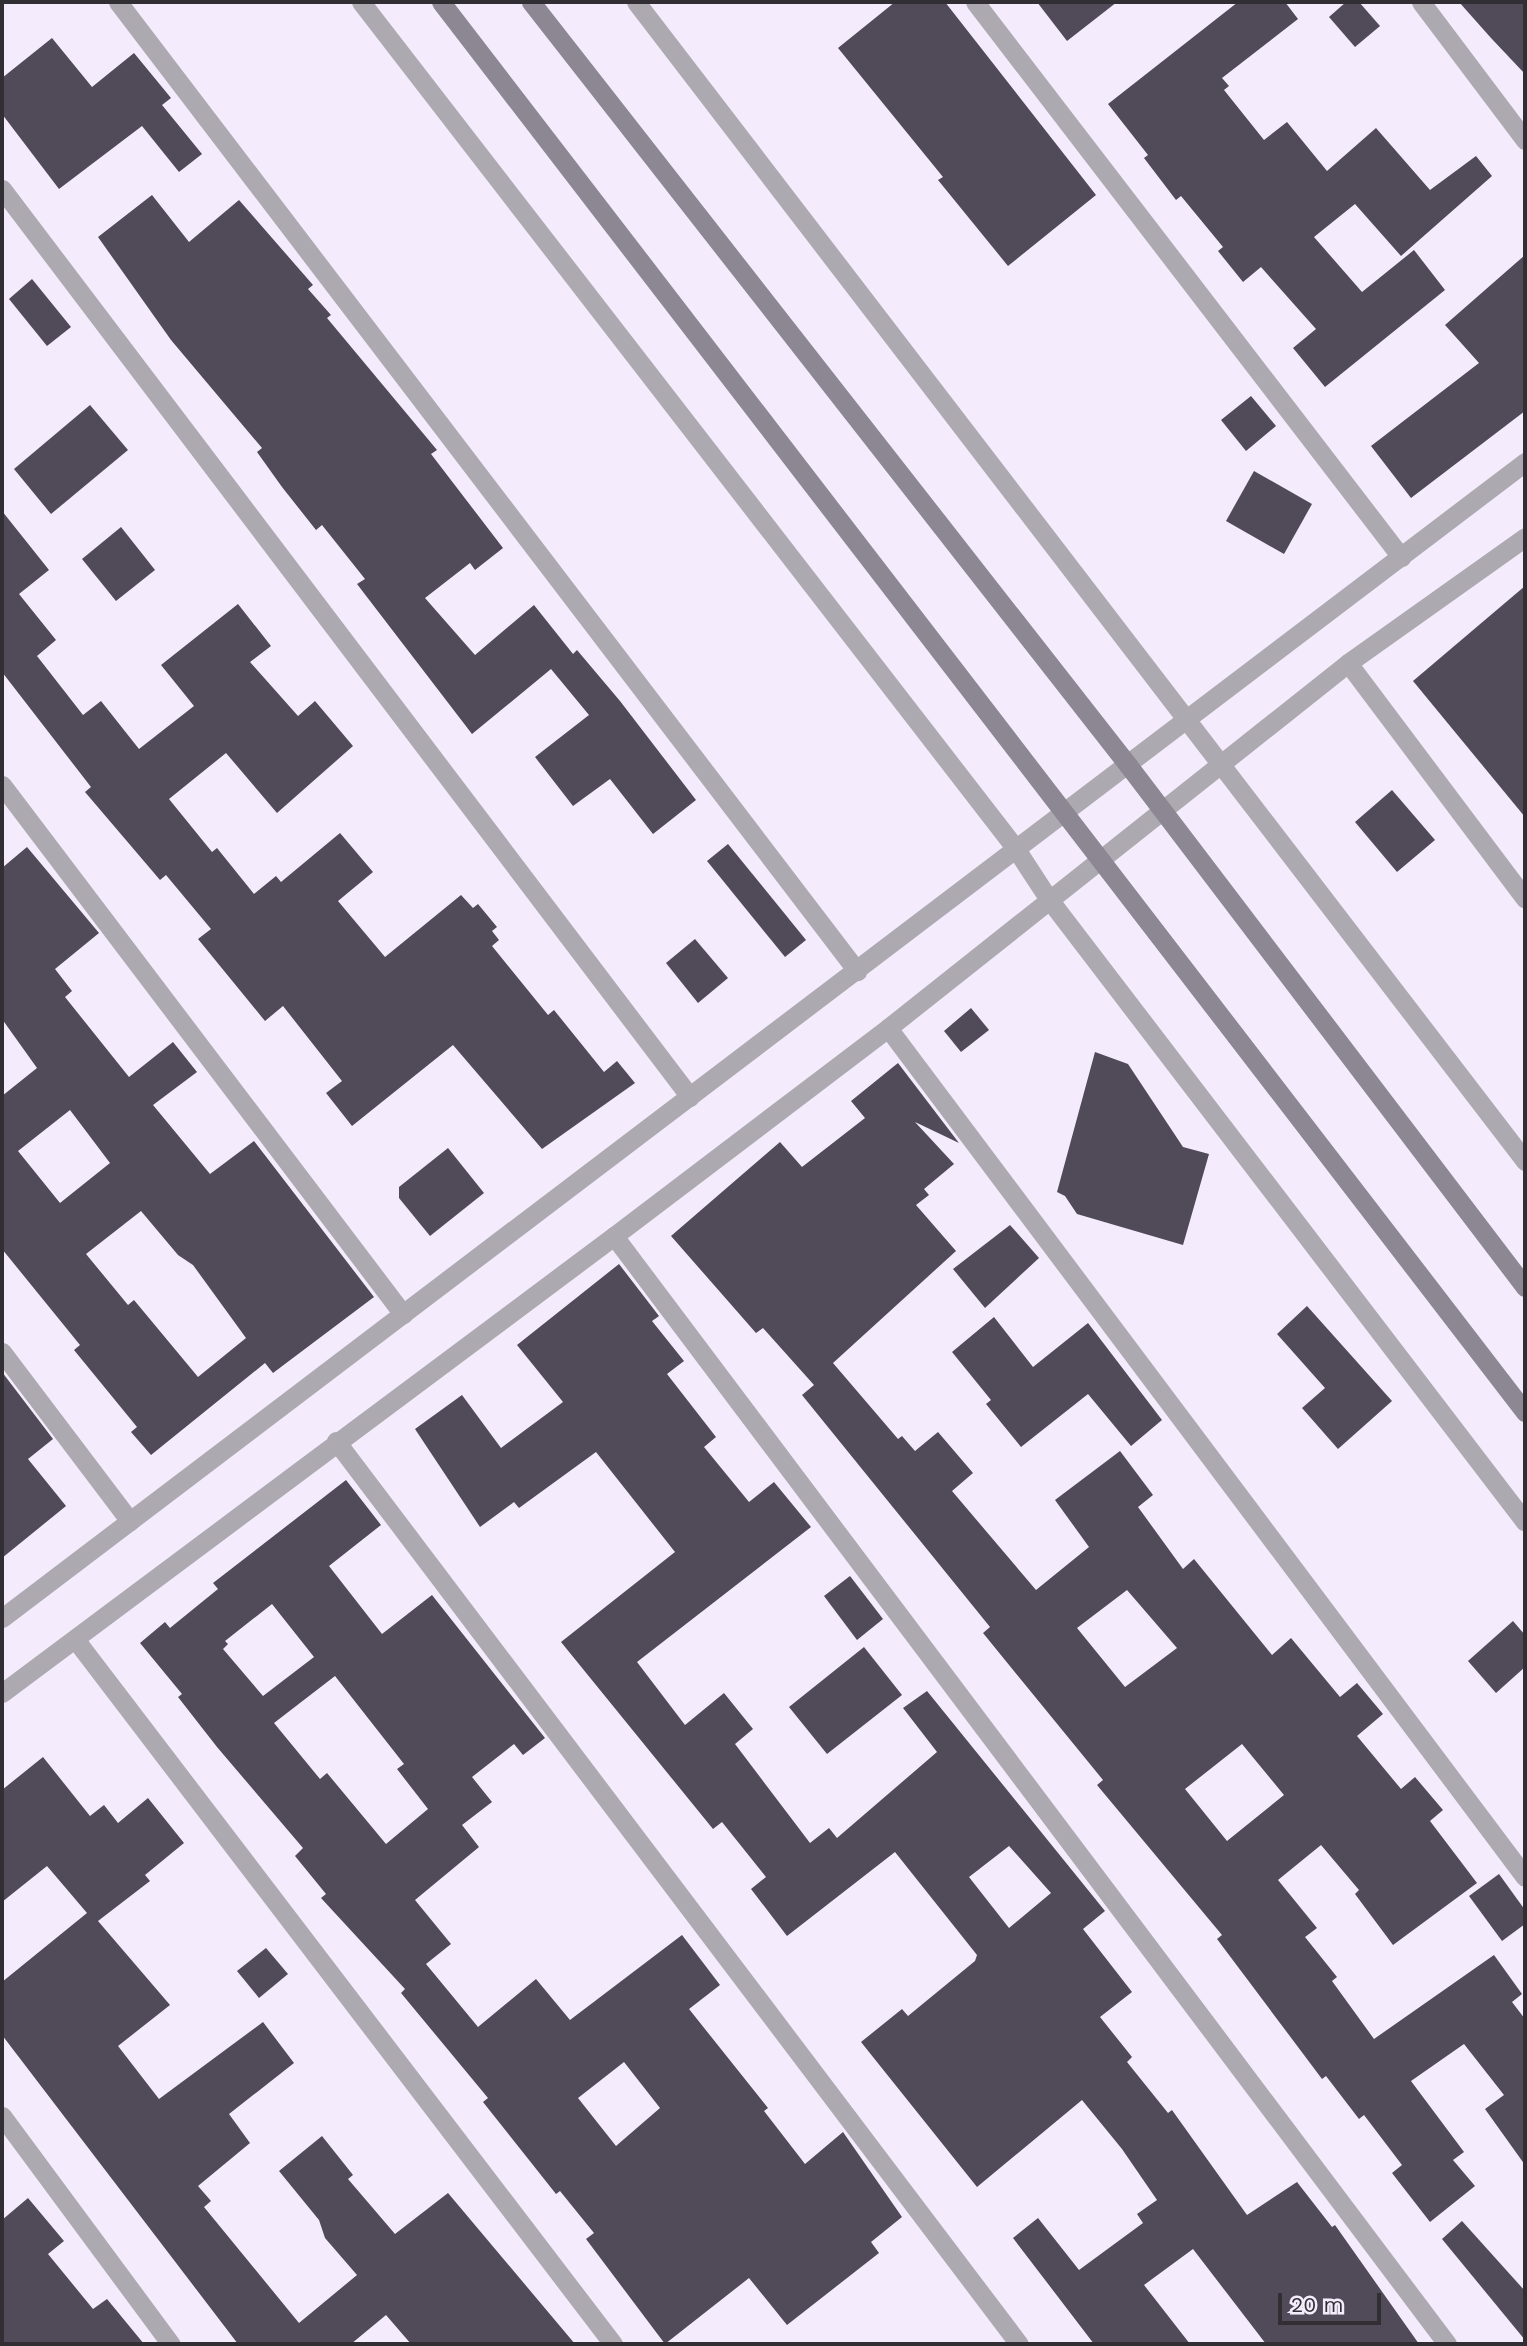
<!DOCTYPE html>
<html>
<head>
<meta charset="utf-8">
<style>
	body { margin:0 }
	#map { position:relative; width:1527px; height:2346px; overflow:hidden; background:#f4ebfc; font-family:"Work Sans",sans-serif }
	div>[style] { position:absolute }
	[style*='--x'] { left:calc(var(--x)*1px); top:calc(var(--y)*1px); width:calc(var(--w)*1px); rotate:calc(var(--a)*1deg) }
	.building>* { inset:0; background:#514a58 }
	.minor>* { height:19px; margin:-9.5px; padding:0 9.5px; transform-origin:9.5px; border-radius:9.5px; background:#ada9b0 }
	.tertiary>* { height:19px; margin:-9.5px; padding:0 9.5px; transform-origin:9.5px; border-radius:9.5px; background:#ada9b0 }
	.secondary>* { height:19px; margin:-9.5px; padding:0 9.5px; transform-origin:9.5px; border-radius:9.5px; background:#8c8792 }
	span { translate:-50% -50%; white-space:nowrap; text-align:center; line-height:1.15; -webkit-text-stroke:7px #f4ebfc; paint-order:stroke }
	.frame { position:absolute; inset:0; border:4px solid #312e34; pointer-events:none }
	.scale { position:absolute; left:1278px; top:2293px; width:103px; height:32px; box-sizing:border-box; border:4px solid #312e34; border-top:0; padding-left:9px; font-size:21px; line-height:24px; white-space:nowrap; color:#312e34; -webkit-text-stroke:5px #f4ebfc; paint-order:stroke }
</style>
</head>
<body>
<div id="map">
	<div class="building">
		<div style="clip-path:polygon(895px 2px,945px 2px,1096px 195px,1008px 266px,938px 180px,943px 177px,838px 48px)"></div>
		<div style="clip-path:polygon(1037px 2px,1117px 2px,1067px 41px)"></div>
		<div style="clip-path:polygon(1238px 2px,1285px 2px,1298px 19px,1222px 78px,1229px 86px,1224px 90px,1264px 140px,1287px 122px,1327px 171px,1376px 128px,1430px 190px,1476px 156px,1492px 176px,1401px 256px,1355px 204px,1314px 237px,1362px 292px,1414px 250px,1445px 290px,1325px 387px,1293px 348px,1316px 329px,1261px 267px,1243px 282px,1218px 251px,1223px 247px,1181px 196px,1176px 200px,1144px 158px,1148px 155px,1108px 104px)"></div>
		<div style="clip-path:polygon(1346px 2px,1359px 2px,1380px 26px,1355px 47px,1329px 17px)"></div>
		<div style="clip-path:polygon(1459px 2px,1525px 2px,1525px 74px,1491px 38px)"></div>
		<div style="clip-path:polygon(52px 38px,92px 87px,134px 53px,171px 98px,162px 105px,202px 154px,179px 172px,142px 126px,59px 189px,2px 114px,2px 78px)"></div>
		<div style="clip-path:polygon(152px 195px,189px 242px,239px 200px,313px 285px,308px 289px,331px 315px,327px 318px,437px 450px,431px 454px,503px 548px,475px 570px,470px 563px,425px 598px,475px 655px,534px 605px,573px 654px,577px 650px,620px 701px,696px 800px,653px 834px,610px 779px,573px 806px,535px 757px,589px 715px,551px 669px,472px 734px,357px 584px,365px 579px,322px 525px,316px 530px,282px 487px,257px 452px,262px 448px,171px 340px,98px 237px)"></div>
		<div style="clip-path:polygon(1525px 255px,1525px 411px,1411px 498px,1371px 446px,1479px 363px,1445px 325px)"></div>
		<div style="clip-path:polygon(32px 279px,71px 327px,47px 346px,9px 299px)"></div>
		<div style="clip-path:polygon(1251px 396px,1276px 426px,1246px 451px,1221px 420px)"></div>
		<div style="clip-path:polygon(90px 405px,128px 450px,51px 514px,14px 469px)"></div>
		<div style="clip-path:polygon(1254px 471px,1312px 504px,1284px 554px,1226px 521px)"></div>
		<div style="clip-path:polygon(2px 511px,49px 570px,19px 594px,56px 640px,37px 656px,83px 715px,101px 701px,139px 749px,194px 706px,161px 665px,238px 604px,271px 646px,250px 662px,298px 716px,315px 701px,353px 746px,277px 813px,226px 753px,169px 799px,212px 852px,217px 848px,254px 894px,276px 876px,281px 882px,340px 833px,373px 872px,338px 901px,385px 957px,461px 895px,473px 908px,478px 904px,497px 927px,492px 931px,499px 940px,492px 946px,548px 1015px,554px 1010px,604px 1072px,617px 1061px,635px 1083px,542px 1149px,453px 1045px,352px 1126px,326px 1093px,342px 1081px,283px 1006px,265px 1021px,198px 939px,211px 929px,166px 875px,160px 880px,85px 792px,91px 787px,2px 672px)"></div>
		<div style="clip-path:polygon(121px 527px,155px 570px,116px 601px,82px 559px)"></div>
		<div style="clip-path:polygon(1525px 586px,1525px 817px,1413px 681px)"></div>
		<div style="clip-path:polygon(1392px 790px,1435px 840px,1397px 872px,1355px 822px)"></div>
		<div style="clip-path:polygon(728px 844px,806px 940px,785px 957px,707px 861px)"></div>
		<div style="clip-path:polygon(evenodd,27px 847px,99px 933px,55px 969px,72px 991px,65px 997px,129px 1077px,173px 1042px,197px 1072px,153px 1105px,210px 1174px,254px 1141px,374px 1297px,273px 1373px,265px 1363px,151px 1455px,131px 1432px,137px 1427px,74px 1350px,80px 1345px,2px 1249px,2px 1096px,37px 1068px,2px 1019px,2px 868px,27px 847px,70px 1110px,110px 1163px,60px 1203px,18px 1151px,70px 1110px,27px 847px,141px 1211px,178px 1255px,193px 1265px,246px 1338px,198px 1377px,134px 1300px,128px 1305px,86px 1254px,141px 1211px)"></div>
		<div style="clip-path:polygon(695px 939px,728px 978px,698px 1003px,666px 963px)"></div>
		<div style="clip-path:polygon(971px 1008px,989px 1030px,961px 1052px,944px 1031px)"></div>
		<div style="clip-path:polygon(1095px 1052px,1128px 1064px,1183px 1147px,1209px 1154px,1183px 1245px,1077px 1214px,1065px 1196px,1057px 1192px)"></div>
		<div style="clip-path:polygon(evenodd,898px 1063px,959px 1143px,915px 1122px,954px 1164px,924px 1189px,929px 1195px,916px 1205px,956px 1251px,833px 1363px,898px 1439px,902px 1436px,915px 1451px,938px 1432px,973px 1473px,952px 1491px,1036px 1590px,1089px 1547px,1055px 1500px,1120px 1451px,1153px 1495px,1138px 1507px,1183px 1569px,1194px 1559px,1272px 1655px,1291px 1638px,1340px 1697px,1357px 1683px,1383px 1714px,1357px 1736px,1401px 1789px,1415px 1777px,1443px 1810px,1430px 1821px,1477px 1883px,1393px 1945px,1355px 1894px,1359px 1890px,1321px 1845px,1278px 1880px,1317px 1928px,1305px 1937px,1337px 1977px,1332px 1981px,1374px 2039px,1494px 1955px,1522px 1994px,1512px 2002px,1525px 2019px,1525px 2165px,1485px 2109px,1504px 2095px,1464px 2044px,1411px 2081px,1464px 2152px,1453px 2160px,1475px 2186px,1430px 2222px,1392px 2173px,1402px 2165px,1364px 2115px,1359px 2119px,1326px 2076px,1322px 2079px,1217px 1939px,1222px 1935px,1097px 1785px,1103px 1780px,983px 1633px,990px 1627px,802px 1395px,814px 1385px,763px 1328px,756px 1333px,671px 1236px,780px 1142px,802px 1167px,865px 1118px,851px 1101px,898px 1063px,1127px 1590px,1177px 1648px,1125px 1687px,1077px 1628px,1127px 1590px,898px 1063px,1242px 1744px,1284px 1795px,1227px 1841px,1185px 1789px,1242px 1744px)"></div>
		<div style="clip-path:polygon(448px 1148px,484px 1193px,430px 1236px,399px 1198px,399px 1187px)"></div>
		<div style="clip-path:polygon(1010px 1225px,1039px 1258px,985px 1308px,953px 1269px)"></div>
		<div style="clip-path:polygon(evenodd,619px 1264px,659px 1316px,652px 1321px,684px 1361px,667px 1374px,716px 1437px,704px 1447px,749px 1502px,774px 1482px,811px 1527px,637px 1662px,685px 1725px,724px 1693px,753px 1729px,735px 1744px,810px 1843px,829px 1828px,837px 1838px,937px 1752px,903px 1708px,927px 1691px,1105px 1911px,1083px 1929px,1132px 1992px,1100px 2017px,1132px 2057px,1127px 2062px,1168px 2113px,1172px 2110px,1247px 2215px,1297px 2182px,1332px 2227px,1335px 2225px,1419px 2344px,1266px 2344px,1193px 2249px,1144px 2285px,1190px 2344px,1094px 2344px,1013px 2238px,1038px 2218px,1079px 2270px,1143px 2223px,1137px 2214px,1157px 2200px,1122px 2149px,1082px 2100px,977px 2187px,861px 2042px,902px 2009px,908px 2016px,975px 1961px,977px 1955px,895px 1852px,787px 1936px,751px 1889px,766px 1877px,722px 1822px,713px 1829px,561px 1642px,675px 1552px,596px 1452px,519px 1508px,514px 1502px,480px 1527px,415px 1429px,462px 1395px,501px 1448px,563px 1402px,517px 1345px,619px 1264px,1009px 1846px,1051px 1893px,1009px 1928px,969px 1877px,1009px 1846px)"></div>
		<div style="clip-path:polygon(1307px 1306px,1392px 1401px,1338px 1449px,1302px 1408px,1325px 1388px,1277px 1334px)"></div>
		<div style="clip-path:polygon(994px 1317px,1033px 1367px,1088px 1323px,1162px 1420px,1131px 1446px,1088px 1394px,1021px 1447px,986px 1404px,991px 1400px,952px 1352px)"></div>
		<div style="clip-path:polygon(2px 1372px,53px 1439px,28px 1459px,66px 1506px,2px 1558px)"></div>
		<div style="clip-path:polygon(evenodd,346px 1480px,381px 1525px,329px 1566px,382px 1634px,432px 1595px,545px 1738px,523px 1755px,514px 1744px,472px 1777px,492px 1802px,462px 1825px,479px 1847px,415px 1900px,451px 1944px,426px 1964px,478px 2027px,536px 1979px,570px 2020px,682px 1935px,720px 1985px,689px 2009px,768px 2108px,764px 2111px,805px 2164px,843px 2132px,902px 2217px,871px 2242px,879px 2253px,787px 2325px,749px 2278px,665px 2344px,586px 2239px,594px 2233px,560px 2191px,556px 2194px,483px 2102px,488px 2098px,401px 1993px,405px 1989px,321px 1898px,326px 1894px,295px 1856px,303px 1848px,217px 1747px,178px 1697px,182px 1694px,140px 1643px,165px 1622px,170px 1628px,218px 1589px,213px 1583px,346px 1480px,272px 1604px,314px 1657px,263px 1696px,223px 1649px,228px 1644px,225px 1641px,272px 1604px,346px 1480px,335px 1676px,404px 1764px,397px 1769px,428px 1809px,386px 1844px,327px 1773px,320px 1779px,274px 1723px,335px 1676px,346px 1480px,624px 2062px,660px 2108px,616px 2146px,578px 2098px,624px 2062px)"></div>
		<div style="clip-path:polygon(850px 1576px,883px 1619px,857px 1640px,824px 1596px)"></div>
		<div style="clip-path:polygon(1513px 1621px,1525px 1635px,1525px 1667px,1496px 1693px,1468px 1661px)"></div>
		<div style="clip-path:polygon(864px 1647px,902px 1695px,827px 1754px,789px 1707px)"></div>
		<div style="clip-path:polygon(43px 1757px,90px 1816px,104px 1805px,118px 1823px,148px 1798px,184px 1843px,145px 1875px,150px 1881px,98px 1921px,170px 2005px,118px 2046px,159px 2099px,263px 2022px,294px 2063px,229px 2114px,250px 2143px,198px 2186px,211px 2201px,204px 2207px,299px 2323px,357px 2275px,325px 2238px,319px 2220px,279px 2171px,322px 2136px,353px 2175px,348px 2179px,395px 2234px,448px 2193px,575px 2344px,411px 2344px,386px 2315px,351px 2344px,238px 2344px,2px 2035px,2px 1982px,87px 1913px,47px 1866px,2px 1902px,2px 1790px)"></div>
		<div style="clip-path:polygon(1499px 1874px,1525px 1910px,1525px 1924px,1502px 1941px,1469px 1896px)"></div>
		<div style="clip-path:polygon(266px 1948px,288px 1974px,259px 1998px,237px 1971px)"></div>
		<div style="clip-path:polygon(28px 2198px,64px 2241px,48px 2254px,93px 2309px,107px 2299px,144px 2344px,2px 2344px,2px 2220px)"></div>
		<div style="clip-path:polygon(1462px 2221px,1525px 2291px,1525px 2340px,1442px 2239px)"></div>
	</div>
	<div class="minor">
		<div style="--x:118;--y:2;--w:1219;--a:52.67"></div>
		<div style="--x:361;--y:2;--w:1071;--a:52.28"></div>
		<div style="--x:1016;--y:849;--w:59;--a:56.9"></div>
		<div style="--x:1048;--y:898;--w:785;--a:52.6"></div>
		<div style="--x:636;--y:2;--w:1461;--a:52.51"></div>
		<div style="--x:975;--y:2;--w:700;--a:52.49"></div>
		<div style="--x:1421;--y:2;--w:173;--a:53"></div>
		<div style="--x:2;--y:189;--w:1139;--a:52.85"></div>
		<div style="--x:1348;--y:663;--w:295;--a:53.1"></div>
		<div style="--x:2;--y:785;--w:664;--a:52.84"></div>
		<div style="--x:888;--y:1028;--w:1061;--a:53.12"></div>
		<div style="--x:614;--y:1236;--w:1386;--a:53.06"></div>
		<div style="--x:2;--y:1352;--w:212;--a:52.9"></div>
		<div style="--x:336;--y:1441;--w:1132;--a:52.9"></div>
		<div style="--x:75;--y:1639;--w:887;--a:52.65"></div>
		<div style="--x:2;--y:2116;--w:284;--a:53.5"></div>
	</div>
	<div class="tertiary">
		<div style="--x:2;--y:1618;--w:1912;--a:-37.2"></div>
		<div style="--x:2;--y:1693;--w:764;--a:-36.75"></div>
		<div style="--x:614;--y:1236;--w:344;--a:-37.2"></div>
		<div style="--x:888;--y:1028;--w:587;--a:-38.43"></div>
		<div style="--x:1348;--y:663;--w:217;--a:-35.4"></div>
	</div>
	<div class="secondary">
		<div style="--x:441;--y:2;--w:1779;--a:52.45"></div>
		<div style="--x:531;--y:2;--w:969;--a:51.96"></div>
		<div style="--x:1128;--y:765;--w:656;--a:52.75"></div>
	</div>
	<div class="frame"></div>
	<div class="scale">20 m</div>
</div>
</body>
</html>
